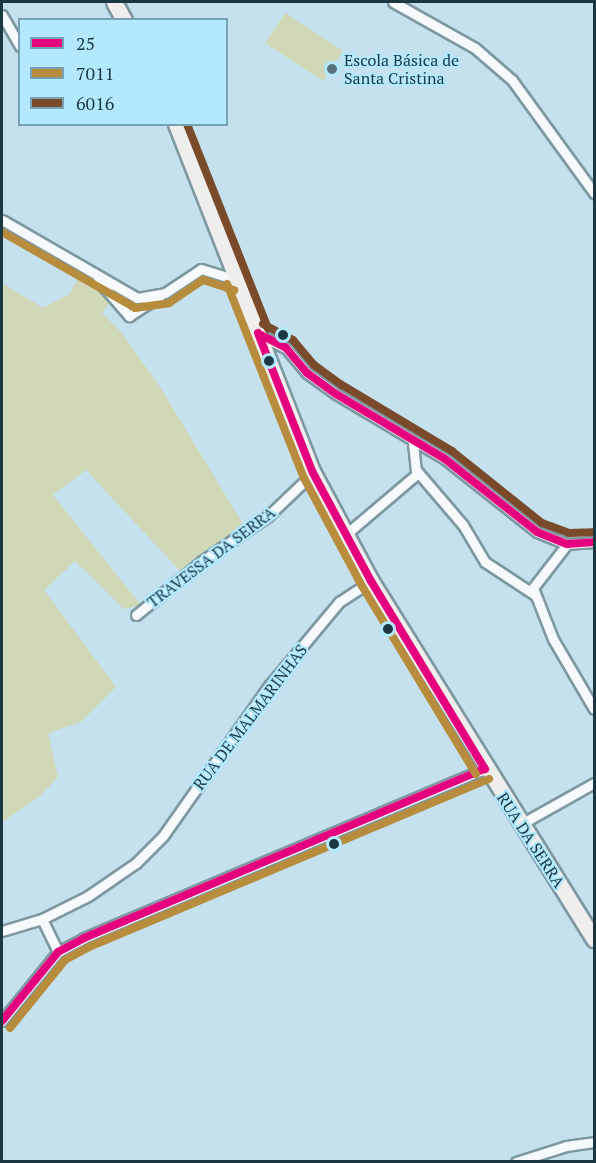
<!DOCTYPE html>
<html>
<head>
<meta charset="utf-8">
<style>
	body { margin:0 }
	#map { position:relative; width:596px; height:1163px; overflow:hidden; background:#c4e1ed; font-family:"PT Serif",serif }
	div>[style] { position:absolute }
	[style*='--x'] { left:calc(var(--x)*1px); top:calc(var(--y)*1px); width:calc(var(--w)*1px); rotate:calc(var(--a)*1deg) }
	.green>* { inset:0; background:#d0d8b8 }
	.roads { filter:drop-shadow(2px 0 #7e98a2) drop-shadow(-2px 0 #7e98a2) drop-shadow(0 2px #7e98a2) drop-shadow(0 -2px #7e98a2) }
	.street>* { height:9px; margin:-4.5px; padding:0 4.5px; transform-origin:4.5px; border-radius:4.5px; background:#f6fafc }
	.primary>* { height:15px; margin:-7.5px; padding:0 7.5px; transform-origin:7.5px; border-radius:7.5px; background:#efeeed }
	.bus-1>* { height:8px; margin:-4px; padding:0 4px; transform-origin:4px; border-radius:4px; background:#e5007d }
	.bus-2>* { height:8px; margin:-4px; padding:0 4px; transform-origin:4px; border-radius:4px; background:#b88c3d }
	.bus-3>* { height:8px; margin:-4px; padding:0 4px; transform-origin:4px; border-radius:4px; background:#7a4b2a }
	.dots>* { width:16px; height:16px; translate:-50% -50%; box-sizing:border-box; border:3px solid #b3e9fe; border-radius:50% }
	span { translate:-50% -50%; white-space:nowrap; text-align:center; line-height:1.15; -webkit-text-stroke:4.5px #b3e9fe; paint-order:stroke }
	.poi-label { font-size:16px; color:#1b3842 }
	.left { translate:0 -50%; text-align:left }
	.street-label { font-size:16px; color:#1b3842 }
	.frame { position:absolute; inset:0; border:3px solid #1b3842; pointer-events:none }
	.legend { position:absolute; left:18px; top:18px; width:210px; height:108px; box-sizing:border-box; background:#b3e9fe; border:2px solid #76a2b3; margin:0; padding:8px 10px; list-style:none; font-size:18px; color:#1b3842 }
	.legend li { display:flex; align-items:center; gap:12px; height:30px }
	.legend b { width:30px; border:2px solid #76a2b3 }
</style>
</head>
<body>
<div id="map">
	<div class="green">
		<div style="clip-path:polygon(285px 13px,343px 51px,323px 81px,265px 43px)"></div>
		<div style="clip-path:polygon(81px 274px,96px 282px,110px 302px,102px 313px,121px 332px,160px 387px,246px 529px,180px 571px,86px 470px,53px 495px,141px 605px,124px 609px,75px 561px,44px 590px,116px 687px,81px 722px,48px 733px,58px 777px,39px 797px,2px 822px,2px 283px,43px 308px,69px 294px)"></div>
	</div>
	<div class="roads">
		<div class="street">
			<div style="--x:393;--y:2;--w:94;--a:29.3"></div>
			<div style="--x:475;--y:48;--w:49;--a:40.9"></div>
			<div style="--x:512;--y:80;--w:140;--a:54"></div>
			<div style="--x:2;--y:15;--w:36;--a:60"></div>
			<div style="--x:2;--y:220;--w:156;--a:30"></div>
			<div style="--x:137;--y:298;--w:28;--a:-10"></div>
			<div style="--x:165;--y:293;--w:43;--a:-33.7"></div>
			<div style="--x:201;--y:269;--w:38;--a:17"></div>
			<div style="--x:98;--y:280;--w:48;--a:49.3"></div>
			<div style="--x:129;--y:316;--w:37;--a:-33"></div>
			<div style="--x:260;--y:335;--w:29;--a:27"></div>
			<div style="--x:286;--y:348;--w:33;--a:50"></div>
			<div style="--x:307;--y:373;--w:36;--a:36"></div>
			<div style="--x:336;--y:394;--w:127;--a:30.8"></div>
			<div style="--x:445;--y:459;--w:117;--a:38.4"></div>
			<div style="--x:537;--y:532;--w:32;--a:22"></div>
			<div style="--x:567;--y:544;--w:27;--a:-4"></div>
			<div style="--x:413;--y:443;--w:27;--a:84"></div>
			<div style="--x:416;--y:470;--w:72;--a:49.5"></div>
			<div style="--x:463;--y:525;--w:43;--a:59.3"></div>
			<div style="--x:485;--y:562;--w:60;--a:33.4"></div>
			<div style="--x:345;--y:535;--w:96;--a:-40.3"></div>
			<div style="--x:567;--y:544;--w:56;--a:127.7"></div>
			<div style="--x:533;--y:588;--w:55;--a:68.6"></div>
			<div style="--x:553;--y:639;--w:81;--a:59.6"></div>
			<div style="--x:136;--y:615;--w:85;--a:-39.3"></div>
			<div style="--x:202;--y:561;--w:80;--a:-34.3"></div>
			<div style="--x:268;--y:516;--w:62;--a:-43.7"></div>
			<div style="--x:521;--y:824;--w:84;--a:-29.3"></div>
			<div style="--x:42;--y:919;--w:37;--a:64"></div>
			<div style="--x:2;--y:931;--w:42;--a:-16.7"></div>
			<div style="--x:42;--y:919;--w:51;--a:-26.6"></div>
			<div style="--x:88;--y:896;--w:58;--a:-34.5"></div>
			<div style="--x:136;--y:863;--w:38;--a:-45"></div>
			<div style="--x:163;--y:836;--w:184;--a:-54.8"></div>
			<div style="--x:269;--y:686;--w:109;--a:-50.2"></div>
			<div style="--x:339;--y:602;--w:38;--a:-33"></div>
			<div style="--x:2;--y:1021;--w:89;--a:-50.9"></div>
			<div style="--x:58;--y:952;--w:30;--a:-28"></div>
			<div style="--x:84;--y:938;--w:435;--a:-22.9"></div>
			<div style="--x:516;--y:1162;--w:52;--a:-17.7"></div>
			<div style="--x:566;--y:1146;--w:28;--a:-8"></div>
		</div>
		<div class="primary">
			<div style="--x:114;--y:2;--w:21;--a:61"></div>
			<div style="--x:176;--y:124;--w:375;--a:68.6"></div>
			<div style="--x:313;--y:473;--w:123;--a:61.8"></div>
			<div style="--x:371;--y:581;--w:422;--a:58.1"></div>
		</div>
	</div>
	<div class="bus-1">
		<div style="--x:258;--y:333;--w:150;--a:68.6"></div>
		<div style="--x:313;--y:473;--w:123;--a:61.8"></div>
		<div style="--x:371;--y:581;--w:220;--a:58.8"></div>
		<div style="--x:259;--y:334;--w:30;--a:27"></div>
		<div style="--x:286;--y:348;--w:33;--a:50"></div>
		<div style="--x:307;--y:373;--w:36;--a:36"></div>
		<div style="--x:336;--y:394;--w:127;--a:30.8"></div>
		<div style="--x:445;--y:459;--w:117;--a:38.4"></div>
		<div style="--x:537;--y:532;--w:32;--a:22"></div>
		<div style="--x:567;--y:544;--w:27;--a:-4"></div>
		<div style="--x:2;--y:1021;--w:89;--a:-50.9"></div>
		<div style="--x:58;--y:952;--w:30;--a:-28"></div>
		<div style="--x:84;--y:938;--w:435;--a:-22.9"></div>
	</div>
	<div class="bus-2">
		<div style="--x:2;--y:232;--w:153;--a:29.7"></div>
		<div style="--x:135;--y:308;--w:34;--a:-8"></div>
		<div style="--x:169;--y:303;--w:41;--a:-34.1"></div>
		<div style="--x:203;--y:280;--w:33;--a:18"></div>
		<div style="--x:227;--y:284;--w:209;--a:68.4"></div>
		<div style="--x:304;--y:478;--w:123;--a:61.8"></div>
		<div style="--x:362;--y:586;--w:220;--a:58.8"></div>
		<div style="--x:10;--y:1028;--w:87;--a:-51"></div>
		<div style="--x:65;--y:960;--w:27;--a:-28"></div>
		<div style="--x:89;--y:947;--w:434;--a:-22.8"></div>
	</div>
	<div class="bus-3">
		<div style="--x:187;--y:124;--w:220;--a:68.4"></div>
		<div style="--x:263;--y:324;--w:34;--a:28"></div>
		<div style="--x:293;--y:340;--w:33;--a:50"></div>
		<div style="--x:314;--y:365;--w:34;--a:36"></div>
		<div style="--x:342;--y:385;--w:128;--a:31"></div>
		<div style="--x:452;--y:451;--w:115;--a:38.7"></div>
		<div style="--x:542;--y:523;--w:29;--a:20"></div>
		<div style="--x:569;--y:533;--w:24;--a:-2"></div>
	</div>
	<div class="dots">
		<div style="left:332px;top:69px;background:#56737e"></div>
		<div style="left:283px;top:335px;background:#1b3842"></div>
		<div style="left:269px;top:361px;background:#1b3842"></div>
		<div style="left:388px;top:629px;background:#1b3842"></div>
		<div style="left:334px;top:844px;background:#1b3842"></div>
	</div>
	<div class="poi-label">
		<span class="left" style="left:344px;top:69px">Escola Básica de<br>Santa Cristina</span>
	</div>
	<div class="street-label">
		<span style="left:211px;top:557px;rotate:-37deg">TRAVESSA DA SERRA</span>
		<span style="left:250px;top:717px;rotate:-53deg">RUA DE MALMARINHAS</span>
		<span style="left:531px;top:840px;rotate:57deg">RUA DA SERRA</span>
	</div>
	<div class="frame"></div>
	<ul class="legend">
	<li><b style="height:8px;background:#e5007d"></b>25</li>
	<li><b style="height:8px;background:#b88c3d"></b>7011</li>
	<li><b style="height:8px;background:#7a4b2a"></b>6016</li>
	</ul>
</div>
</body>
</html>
